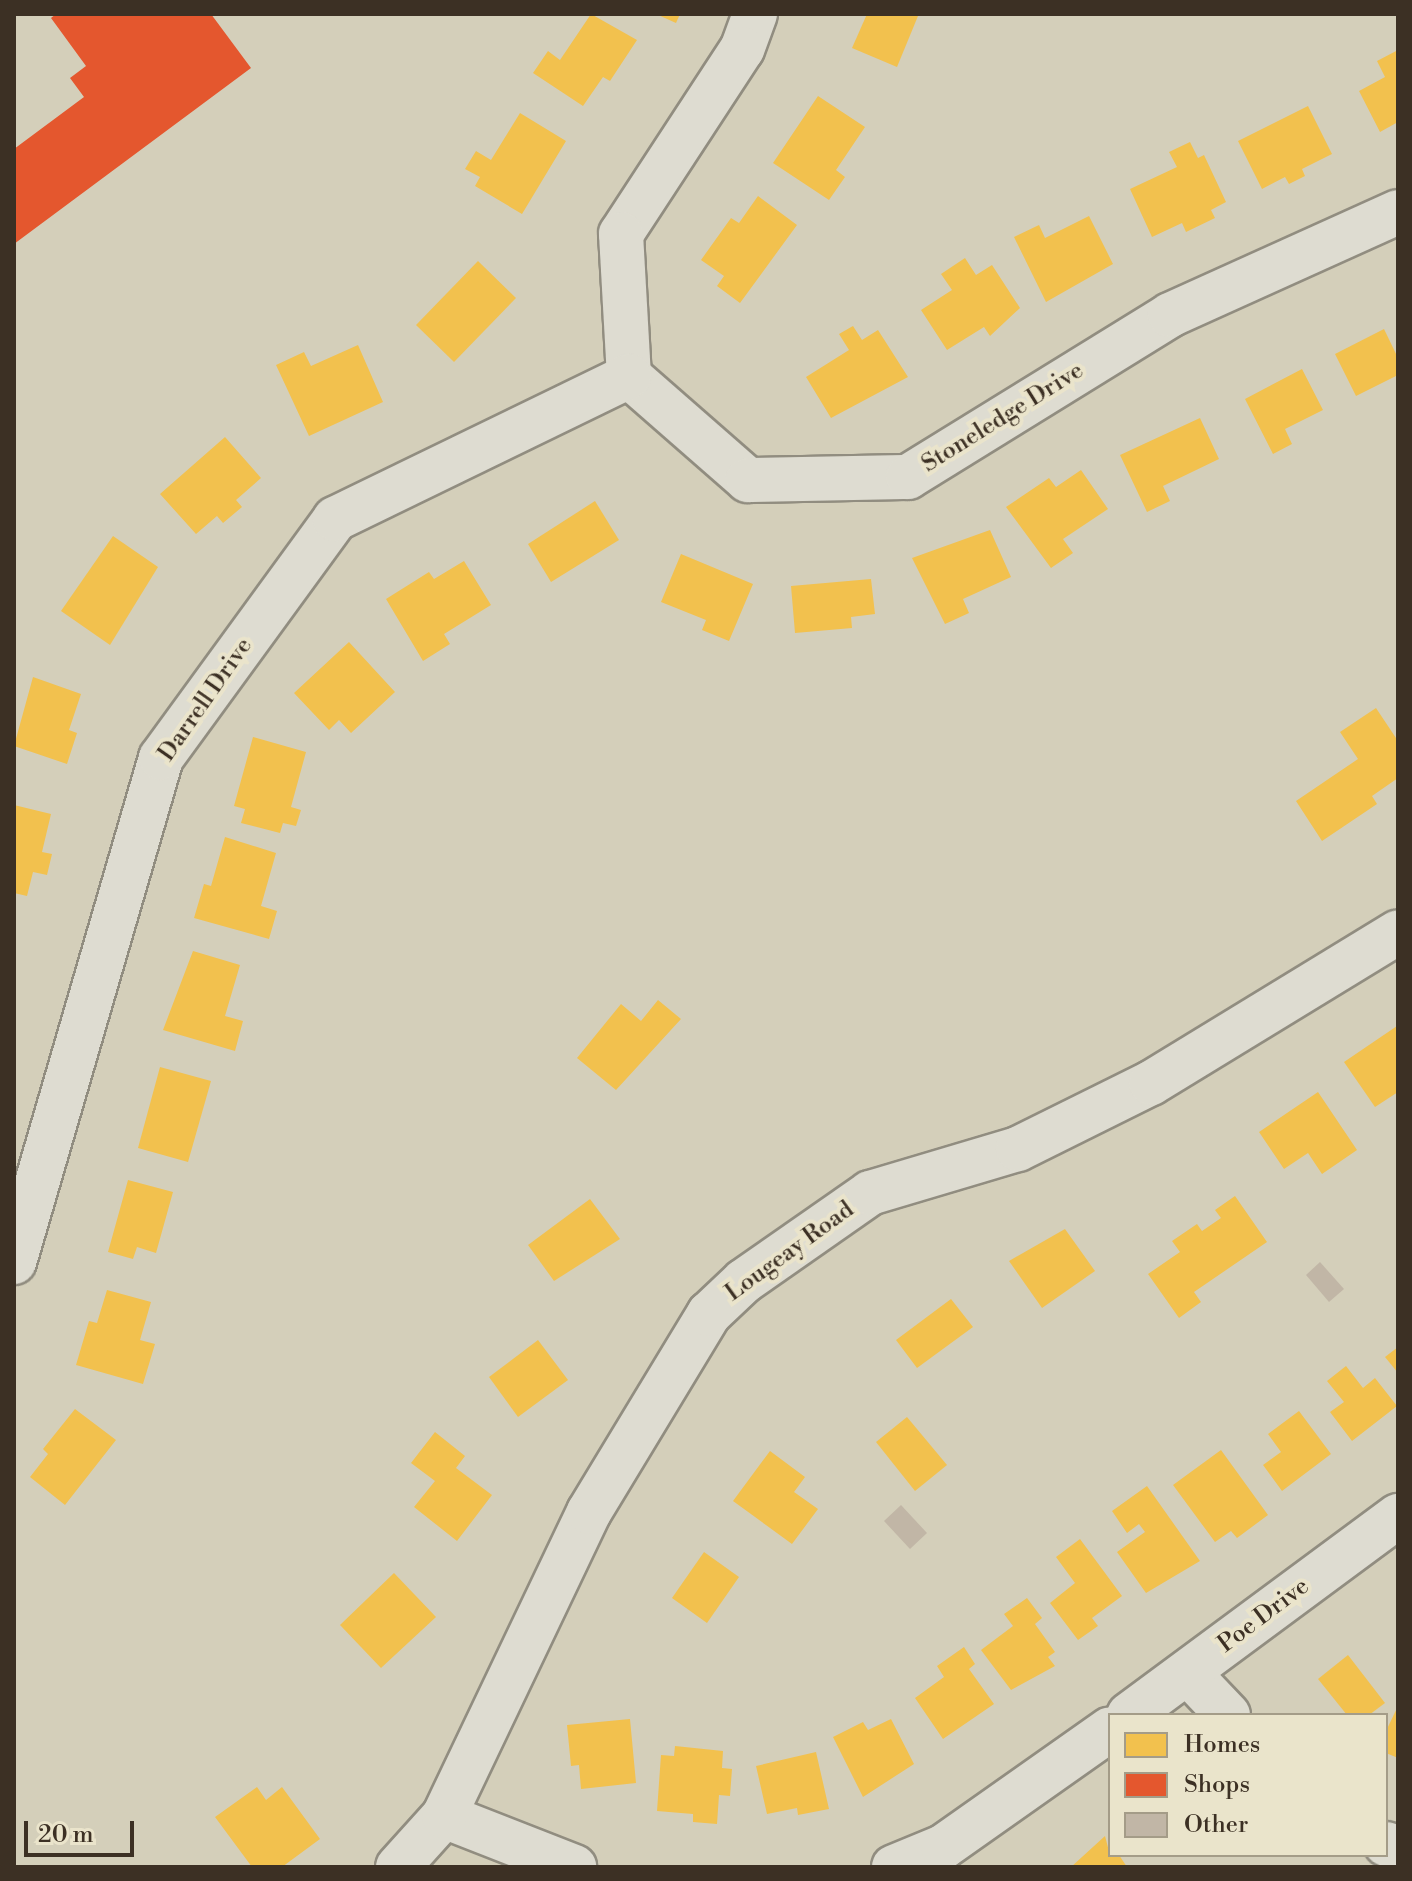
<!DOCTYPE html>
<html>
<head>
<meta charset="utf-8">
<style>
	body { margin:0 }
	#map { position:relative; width:1412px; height:1881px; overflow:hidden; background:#d4cfba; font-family:"Libre Bodoni",serif }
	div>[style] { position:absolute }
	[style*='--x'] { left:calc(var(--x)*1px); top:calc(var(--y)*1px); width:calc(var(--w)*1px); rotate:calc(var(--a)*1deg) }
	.homes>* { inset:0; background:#f2c14e }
	.shops>* { inset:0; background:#e4572e }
	.building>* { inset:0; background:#c1b6a6 }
	.roads { filter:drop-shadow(2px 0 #918d80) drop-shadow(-2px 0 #918d80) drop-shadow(0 2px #918d80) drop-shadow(0 -2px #918d80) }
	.street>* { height:44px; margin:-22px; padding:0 22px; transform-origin:22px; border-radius:22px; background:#dedcd1 }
	.secondary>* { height:44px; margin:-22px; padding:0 22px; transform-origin:22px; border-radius:22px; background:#dedcd1 }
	span { translate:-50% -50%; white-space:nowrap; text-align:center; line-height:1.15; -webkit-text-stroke:8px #eae4cb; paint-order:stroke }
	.street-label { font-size:24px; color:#3c3024 }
	.frame { position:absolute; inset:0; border:16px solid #3c3024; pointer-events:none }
	.legend { position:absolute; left:1108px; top:1713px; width:280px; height:144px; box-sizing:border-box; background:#eae4cb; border:2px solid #a49c88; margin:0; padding:10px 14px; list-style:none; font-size:24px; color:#3c3024 }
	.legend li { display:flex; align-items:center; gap:16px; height:40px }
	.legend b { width:40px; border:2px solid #a49c88 }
	.scale { position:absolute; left:24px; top:1821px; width:110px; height:36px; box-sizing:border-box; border:4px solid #3c3024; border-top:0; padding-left:10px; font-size:24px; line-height:28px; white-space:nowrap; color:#3c3024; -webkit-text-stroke:6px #eae4cb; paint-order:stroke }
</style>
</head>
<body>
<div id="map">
	<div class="homes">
		<div style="clip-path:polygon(591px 14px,637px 40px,610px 81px,603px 77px,583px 106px,533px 73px,548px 51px,560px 60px)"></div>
		<div style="clip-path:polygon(656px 14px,680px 14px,676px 23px)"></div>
		<div style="clip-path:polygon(867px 14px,918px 16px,897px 67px,852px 48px)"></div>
		<div style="clip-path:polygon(1398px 50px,1398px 122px,1380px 132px,1359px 91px,1385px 77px,1377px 61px)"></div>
		<div style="clip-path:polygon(818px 96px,865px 127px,836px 170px,845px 177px,829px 200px,773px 163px)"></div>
		<div style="clip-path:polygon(1308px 106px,1332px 154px,1302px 169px,1305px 176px,1289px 184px,1285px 177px,1262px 189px,1238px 141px)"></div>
		<div style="clip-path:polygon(520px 113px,566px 141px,522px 214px,475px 186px,480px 177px,465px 169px,476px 151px,491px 160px)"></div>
		<div style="clip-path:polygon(1190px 142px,1198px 158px,1204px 155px,1226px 202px,1211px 210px,1215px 218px,1186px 232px,1182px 223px,1152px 237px,1130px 189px,1177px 167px,1169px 152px)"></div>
		<div style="clip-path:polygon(758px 196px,797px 225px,740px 303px,717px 286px,724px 276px,701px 260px,731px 218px,739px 223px)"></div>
		<div style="clip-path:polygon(1089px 216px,1113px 264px,1046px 302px,1014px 237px,1039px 225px,1045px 238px)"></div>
		<div style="clip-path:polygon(965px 258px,976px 275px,992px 265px,1020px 308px,990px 336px,984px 327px,947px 350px,921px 310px,952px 290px,941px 274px)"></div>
		<div style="clip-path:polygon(478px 261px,516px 298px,454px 362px,416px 325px)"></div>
		<div style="clip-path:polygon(853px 326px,862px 340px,878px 330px,908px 377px,831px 418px,806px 377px,849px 350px,839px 334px)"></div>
		<div style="clip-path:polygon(1384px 329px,1398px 358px,1398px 375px,1356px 396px,1335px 354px)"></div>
		<div style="clip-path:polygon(358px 345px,383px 402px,309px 436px,276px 365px,304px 352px,311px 366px)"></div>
		<div style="clip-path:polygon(1302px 369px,1323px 410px,1285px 429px,1292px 444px,1273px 454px,1245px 399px)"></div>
		<div style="clip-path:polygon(1200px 418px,1219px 459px,1163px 486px,1170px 501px,1147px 512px,1120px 455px)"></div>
		<div style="clip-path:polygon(225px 437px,261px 478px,236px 500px,242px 507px,223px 523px,217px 516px,196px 534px,160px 494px)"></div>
		<div style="clip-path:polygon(1081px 470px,1108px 509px,1063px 539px,1073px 553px,1051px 568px,1006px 507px,1049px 478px,1056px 487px)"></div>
		<div style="clip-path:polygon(595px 501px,619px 540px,551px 582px,528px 544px)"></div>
		<div style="clip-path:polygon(990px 530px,1011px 577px,963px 599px,969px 613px,945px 624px,912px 558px)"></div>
		<div style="clip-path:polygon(113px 536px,158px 567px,110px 645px,61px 611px)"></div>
		<div style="clip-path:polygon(681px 554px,753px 584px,729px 641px,702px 630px,706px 620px,661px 602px)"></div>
		<div style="clip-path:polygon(464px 561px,491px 605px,444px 634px,450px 644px,423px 661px,386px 599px,429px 572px,434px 579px)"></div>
		<div style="clip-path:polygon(871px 579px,875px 614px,851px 617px,852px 628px,795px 633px,791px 586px)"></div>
		<div style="clip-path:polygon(349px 642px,395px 692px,351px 733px,339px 720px,329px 730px,294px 693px)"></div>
		<div style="clip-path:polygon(33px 677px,81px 694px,69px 730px,77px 733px,67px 764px,14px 746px)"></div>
		<div style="clip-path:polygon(1376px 708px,1398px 741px,1398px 778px,1372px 796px,1377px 804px,1322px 841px,1296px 801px,1358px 759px,1340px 732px)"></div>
		<div style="clip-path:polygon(253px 737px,306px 752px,291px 807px,301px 810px,296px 826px,283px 823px,280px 833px,241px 823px,245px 809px,234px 806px)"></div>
		<div style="clip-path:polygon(14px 805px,51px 814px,42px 852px,52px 854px,47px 875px,33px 872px,27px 896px,14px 893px)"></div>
		<div style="clip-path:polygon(225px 837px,276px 853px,261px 906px,277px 911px,269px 939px,194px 918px,204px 884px,211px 886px)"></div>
		<div style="clip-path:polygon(193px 951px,240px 965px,225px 1016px,243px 1021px,235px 1051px,163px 1030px)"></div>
		<div style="clip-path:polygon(658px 1000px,681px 1019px,616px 1090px,577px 1058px,621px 1004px,641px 1021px)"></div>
		<div style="clip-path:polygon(1397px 1026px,1398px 1092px,1375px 1107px,1344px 1062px)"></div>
		<div style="clip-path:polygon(160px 1067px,211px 1081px,188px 1162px,138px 1148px)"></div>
		<div style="clip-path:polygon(1318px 1092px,1357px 1150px,1322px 1174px,1308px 1153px,1284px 1169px,1259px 1132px)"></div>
		<div style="clip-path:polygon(128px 1180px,173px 1192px,156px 1253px,137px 1247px,133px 1259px,108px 1252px)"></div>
		<div style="clip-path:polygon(1235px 1196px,1267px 1242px,1194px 1292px,1201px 1302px,1179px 1318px,1148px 1274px,1180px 1252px,1172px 1241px,1197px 1224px,1202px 1231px,1221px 1218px,1215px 1210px)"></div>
		<div style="clip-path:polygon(590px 1199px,620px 1239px,554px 1281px,528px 1245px)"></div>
		<div style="clip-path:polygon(1065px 1229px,1095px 1271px,1042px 1308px,1009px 1261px)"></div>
		<div style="clip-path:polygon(107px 1290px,151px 1302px,140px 1340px,155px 1344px,143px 1384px,76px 1365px,89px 1321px,97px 1323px)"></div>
		<div style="clip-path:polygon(951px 1299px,973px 1327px,917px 1368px,896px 1340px)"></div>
		<div style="clip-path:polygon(538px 1340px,568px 1380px,518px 1417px,489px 1377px)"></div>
		<div style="clip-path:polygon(1398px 1347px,1398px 1373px,1385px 1357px)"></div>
		<div style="clip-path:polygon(1346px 1366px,1363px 1388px,1375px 1378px,1397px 1406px,1352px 1441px,1330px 1412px,1344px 1402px,1327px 1381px)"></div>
		<div style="clip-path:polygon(75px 1409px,116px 1440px,65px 1505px,30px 1477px,48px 1454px,43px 1449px)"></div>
		<div style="clip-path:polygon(1299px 1411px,1331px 1454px,1282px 1491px,1263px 1465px,1281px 1452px,1268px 1434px)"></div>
		<div style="clip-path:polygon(907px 1417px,947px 1465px,915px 1491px,876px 1442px)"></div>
		<div style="clip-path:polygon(435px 1432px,465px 1456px,456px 1468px,492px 1495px,457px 1541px,414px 1507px,435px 1481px,411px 1463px)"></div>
		<div style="clip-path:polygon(1221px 1450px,1268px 1515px,1237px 1538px,1231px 1531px,1215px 1542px,1173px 1485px)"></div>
		<div style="clip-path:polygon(770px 1451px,805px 1477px,794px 1492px,818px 1509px,792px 1544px,733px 1501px)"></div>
		<div style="clip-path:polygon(1147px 1486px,1200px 1561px,1146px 1593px,1117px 1552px,1145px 1532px,1139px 1524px,1127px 1533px,1112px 1511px)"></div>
		<div style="clip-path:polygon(1080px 1539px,1122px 1596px,1092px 1618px,1098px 1626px,1078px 1640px,1050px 1603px,1075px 1583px,1056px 1557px)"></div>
		<div style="clip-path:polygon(704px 1552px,739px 1577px,707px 1623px,672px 1598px)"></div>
		<div style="clip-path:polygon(394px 1573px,436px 1617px,381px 1668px,340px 1625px)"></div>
		<div style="clip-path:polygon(1027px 1598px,1042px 1618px,1035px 1624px,1055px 1652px,1048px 1657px,1055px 1666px,1011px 1690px,981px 1650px,1013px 1626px,1004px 1614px)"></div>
		<div style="clip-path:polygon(964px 1647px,975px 1664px,969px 1669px,994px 1704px,943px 1739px,915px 1698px,944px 1677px,937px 1666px)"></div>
		<div style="clip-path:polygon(1348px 1655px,1385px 1703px,1369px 1715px,1347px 1715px,1318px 1679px)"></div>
		<div style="clip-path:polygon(1398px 1706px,1398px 1758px,1386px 1753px,1386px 1731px)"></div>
		<div style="clip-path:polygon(630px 1719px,636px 1783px,581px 1789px,579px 1765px,571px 1766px,567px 1725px)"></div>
		<div style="clip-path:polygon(891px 1719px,914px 1764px,863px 1797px,833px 1737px,863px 1722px,868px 1730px)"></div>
		<div style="clip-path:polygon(675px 1746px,723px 1751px,722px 1768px,732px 1769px,730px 1796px,719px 1795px,717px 1824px,693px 1822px,693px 1814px,657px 1811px,661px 1755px,674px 1756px)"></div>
		<div style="clip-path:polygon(816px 1752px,829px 1809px,798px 1815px,797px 1808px,767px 1814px,756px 1766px)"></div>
		<div style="clip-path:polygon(257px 1787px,266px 1800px,282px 1787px,320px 1839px,282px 1867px,252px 1867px,215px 1817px)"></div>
		<div style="clip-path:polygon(1105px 1836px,1110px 1855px,1119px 1855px,1127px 1867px,1071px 1867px)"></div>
	</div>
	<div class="shops">
		<div style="clip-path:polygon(56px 14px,211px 14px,251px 68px,14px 244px,14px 149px,84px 97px,70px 78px,86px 66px,51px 18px)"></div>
	</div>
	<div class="building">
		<div style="clip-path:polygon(1320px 1262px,1344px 1289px,1329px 1302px,1306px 1275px)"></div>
		<div style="clip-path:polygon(901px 1505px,927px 1533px,910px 1549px,884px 1521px)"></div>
	</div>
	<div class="roads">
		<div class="street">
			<div style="--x:755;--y:14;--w:37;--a:110"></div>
			<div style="--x:742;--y:49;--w:221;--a:123.2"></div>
			<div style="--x:621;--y:234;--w:142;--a:86.8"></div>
			<div style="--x:629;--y:376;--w:158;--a:41.2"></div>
			<div style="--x:748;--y:480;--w:160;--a:-1.1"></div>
			<div style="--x:908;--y:477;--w:308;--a:-31.7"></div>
			<div style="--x:1170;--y:315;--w:250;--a:-24.3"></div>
			<div style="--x:14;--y:1262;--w:525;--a:-73.74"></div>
			<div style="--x:161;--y:758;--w:296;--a:-53.9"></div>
			<div style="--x:335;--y:519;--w:327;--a:-25.9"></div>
			<div style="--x:1188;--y:1673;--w:58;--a:46.4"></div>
			<div style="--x:1129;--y:1715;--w:335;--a:-36.5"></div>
			<div style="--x:444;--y:1816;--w:140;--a:21.4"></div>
			<div style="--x:1386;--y:1844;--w:13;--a:18"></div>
			<div style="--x:894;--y:1867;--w:53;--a:-22.2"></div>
			<div style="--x:943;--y:1847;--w:204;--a:-35.2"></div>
		</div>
		<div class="secondary">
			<div style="--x:398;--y:1867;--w:69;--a:-48"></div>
			<div style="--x:444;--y:1816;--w:337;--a:-64.5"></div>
			<div style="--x:589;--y:1512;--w:232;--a:-58.8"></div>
			<div style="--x:709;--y:1314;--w:48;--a:-43.3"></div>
			<div style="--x:744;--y:1281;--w:154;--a:-34.9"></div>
			<div style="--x:870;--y:1193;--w:154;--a:-16.6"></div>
			<div style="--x:1018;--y:1149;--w:148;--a:-26.4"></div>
			<div style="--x:1151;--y:1083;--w:289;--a:-31.4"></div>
		</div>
	</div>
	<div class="street-label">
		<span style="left:1003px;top:418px;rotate:-32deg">Stoneledge Drive</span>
		<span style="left:206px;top:700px;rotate:-55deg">Darrell Drive</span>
		<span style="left:790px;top:1252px;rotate:-36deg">Lougeay Road</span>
		<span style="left:1264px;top:1616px;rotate:-37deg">Poe Drive</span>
	</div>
	<div class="frame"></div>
	<ul class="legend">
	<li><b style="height:22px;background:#f2c14e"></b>Homes</li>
	<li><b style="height:22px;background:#e4572e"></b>Shops</li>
	<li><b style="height:22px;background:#c1b6a6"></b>Other</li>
	</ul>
	<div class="scale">20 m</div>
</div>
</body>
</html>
